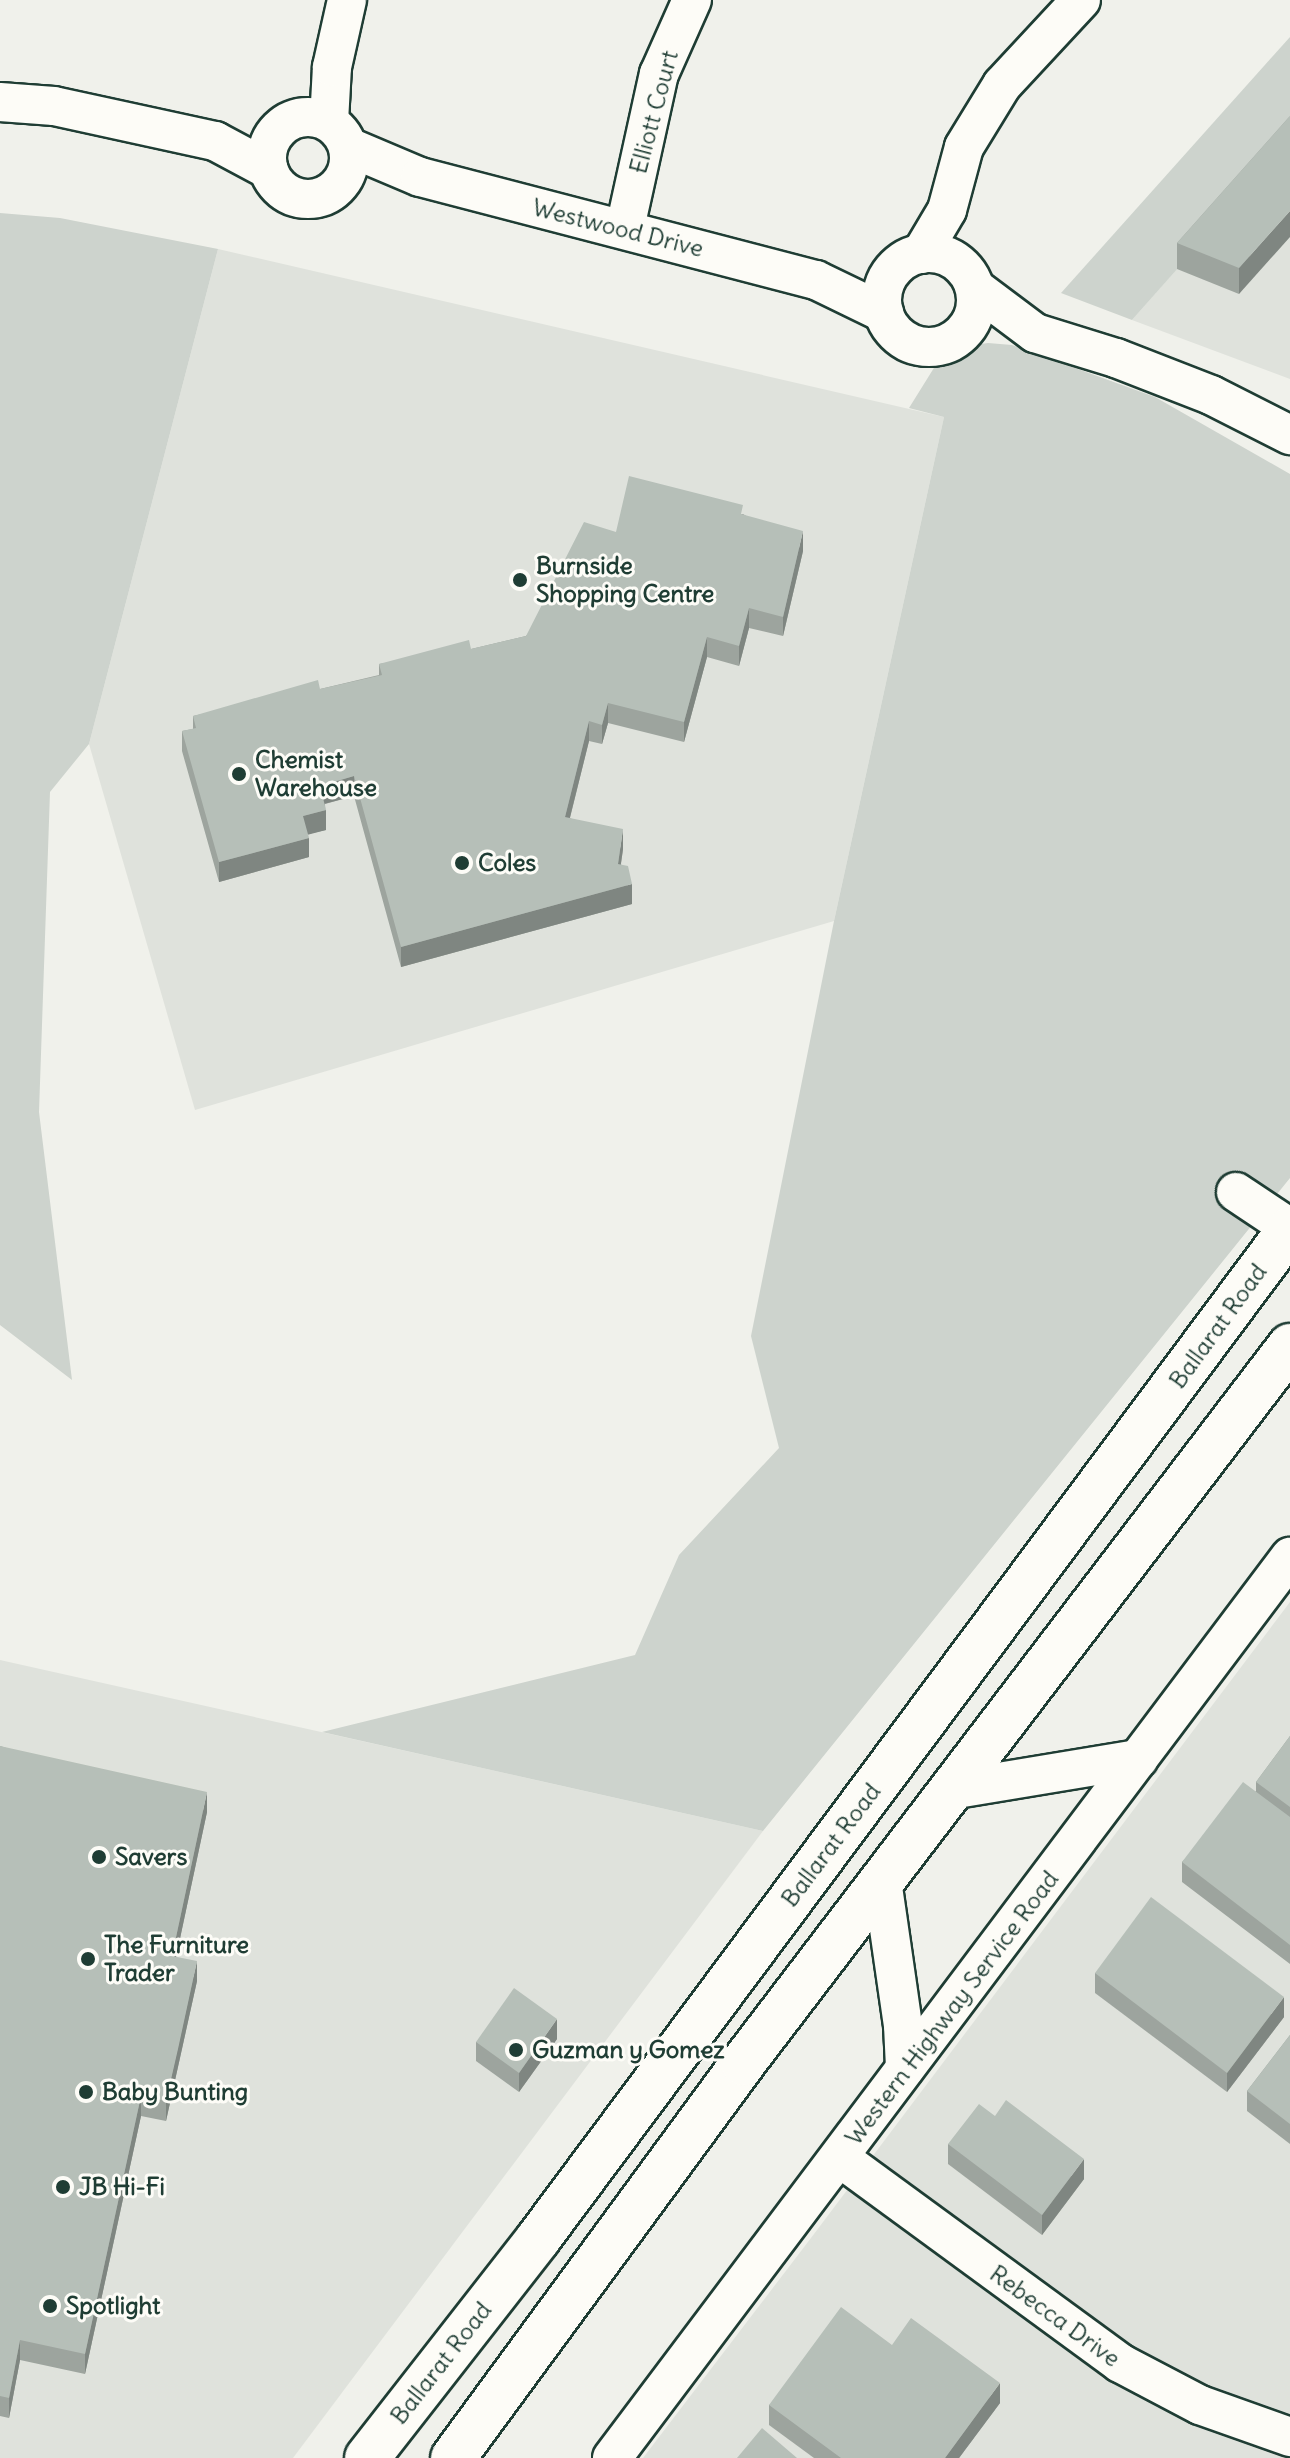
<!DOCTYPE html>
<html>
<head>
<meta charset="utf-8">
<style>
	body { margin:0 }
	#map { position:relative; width:1290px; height:2458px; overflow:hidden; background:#f0f1eb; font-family:Delius,sans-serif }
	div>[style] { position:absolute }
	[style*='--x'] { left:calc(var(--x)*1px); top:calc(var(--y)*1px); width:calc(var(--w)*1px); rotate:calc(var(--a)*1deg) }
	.built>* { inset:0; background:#dfe2dc }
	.green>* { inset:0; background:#cdd3cd }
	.roads { filter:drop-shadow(2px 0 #1f3d34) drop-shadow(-2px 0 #1f3d34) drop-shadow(0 2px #1f3d34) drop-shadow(0 -2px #1f3d34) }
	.minor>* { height:38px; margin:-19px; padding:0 19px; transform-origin:19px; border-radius:19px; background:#fdfcf7 }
	.minor>.ring { margin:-19px; padding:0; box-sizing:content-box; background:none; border:38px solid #fdfcf7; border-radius:50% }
	.highway>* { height:44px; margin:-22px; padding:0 22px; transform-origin:22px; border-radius:22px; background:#fdfcf7 }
	.wall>* { inset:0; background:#9da49e }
	.shaded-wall>* { inset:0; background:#7f8681 }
	.building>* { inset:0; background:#b6bfb8 }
	.dots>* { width:22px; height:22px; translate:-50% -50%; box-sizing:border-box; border:4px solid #fdfcf7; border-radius:50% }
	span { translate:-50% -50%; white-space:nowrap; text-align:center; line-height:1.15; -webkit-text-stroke:6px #fdfcf7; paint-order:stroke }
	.street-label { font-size:24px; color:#1f3d34 }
	.poi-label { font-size:24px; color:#1f3d34; font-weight:700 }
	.left { translate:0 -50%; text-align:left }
</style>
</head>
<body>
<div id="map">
	<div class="built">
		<div style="clip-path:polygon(1290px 142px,1290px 379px,1132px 320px,1177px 269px)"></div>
		<div style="clip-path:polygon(218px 249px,944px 417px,834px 921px,195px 1110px,89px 744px)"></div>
		<div style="clip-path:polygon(1290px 1602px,1290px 2458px,643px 2458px,811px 2238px)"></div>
		<div style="clip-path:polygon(0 1660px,763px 1831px,293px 2458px,0 2458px)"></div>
	</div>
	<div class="green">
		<div style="clip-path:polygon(1290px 37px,1290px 142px,1132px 320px,1061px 293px)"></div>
		<div style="clip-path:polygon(0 213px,60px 218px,218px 249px,89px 744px,50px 792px,39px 1112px,72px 1380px,0 1325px)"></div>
		<div style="clip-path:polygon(988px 343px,1012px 345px,1155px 397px,1290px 474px,1290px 1178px,763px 1831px,322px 1732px,635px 1655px,679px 1555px,779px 1448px,751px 1336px,834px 921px,944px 417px,909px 408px,937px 363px,967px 346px)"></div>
	</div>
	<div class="roads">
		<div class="minor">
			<div style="--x:0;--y:102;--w:54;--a:4.2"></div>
			<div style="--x:54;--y:106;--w:165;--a:12.3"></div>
			<div style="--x:215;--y:141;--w:61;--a:28.2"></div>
			<div class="ring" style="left:267px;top:117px;width:44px;height:44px"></div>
			<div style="--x:329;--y:122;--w:55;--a:-86.9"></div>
			<div style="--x:332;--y:67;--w:69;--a:-77.4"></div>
			<div style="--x:349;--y:147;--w:77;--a:22.9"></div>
			<div style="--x:420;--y:177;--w:409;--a:14.6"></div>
			<div style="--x:816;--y:280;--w:76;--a:25.9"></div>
			<div style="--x:625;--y:228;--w:158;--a:-77.6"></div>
			<div style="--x:659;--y:74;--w:81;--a:-66"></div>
			<div class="ring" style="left:882px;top:253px;width:56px;height:56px"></div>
			<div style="--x:921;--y:254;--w:51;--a:-59.4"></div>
			<div style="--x:947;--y:210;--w:65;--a:-74.9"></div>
			<div style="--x:964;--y:147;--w:73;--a:-58.5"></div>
			<div style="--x:1002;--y:85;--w:116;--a:-47.1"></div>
			<div style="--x:975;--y:288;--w:75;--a:36.9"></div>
			<div style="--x:1035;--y:333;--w:85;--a:17.2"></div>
			<div style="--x:1116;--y:358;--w:102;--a:21.3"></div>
			<div style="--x:1211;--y:395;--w:89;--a:26.9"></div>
			<div style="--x:1236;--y:1192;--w:65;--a:33.7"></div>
			<div style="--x:951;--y:1790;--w:190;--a:-9.4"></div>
			<div style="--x:882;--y:1880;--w:147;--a:81.8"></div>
			<div style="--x:903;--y:2025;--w:43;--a:87.3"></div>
			<div style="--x:840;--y:2158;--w:347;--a:36.2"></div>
			<div style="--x:1120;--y:2363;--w:90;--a:27.7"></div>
			<div style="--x:1200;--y:2405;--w:96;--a:19.6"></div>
			<div style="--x:612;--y:2458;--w:1128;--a:-53.04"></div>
		</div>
		<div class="highway">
			<div style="--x:367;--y:2458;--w:278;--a:-52"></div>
			<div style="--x:538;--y:2239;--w:1259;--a:-53.33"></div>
			<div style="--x:453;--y:2458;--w:490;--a:-53.7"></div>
			<div style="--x:743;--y:2063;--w:902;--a:-52.66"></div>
		</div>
	</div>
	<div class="wall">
		<div style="clip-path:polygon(1290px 116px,1239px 294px,1177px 269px,1177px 243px)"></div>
		<div style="clip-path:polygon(743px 514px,803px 551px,783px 636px,749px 628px,739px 666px,707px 657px,684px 742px,608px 723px,602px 744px,589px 741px,570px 818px,623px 849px,621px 864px,632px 904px,401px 967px,354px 796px,325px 804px,326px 830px,308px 834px,309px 857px,219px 882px,182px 751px,182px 731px,193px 729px,193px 716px,320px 689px,379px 675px,379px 664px,471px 649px,526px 636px,616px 532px)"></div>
		<div style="clip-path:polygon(1290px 1736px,1290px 1964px,1182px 1882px,1182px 1862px,1256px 1791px,1256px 1782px)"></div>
		<div style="clip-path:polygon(0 1746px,207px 1812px,176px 1957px,197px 1981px,166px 2121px,141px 2116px,85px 2374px,20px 2360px,9px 2418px,0 2416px)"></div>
		<div style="clip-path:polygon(1095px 1973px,1284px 2017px,1227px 2092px,1095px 1993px)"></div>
		<div style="clip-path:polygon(1290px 2035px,1290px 2144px,1247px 2111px,1247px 2091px)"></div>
		<div style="clip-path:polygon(557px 2039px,519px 2092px,476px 2061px,476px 2042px)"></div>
		<div style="clip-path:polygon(948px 2144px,1084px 2179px,1042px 2235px,948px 2164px)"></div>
		<div style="clip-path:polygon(892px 2345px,1000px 2403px,959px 2458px,814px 2458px,769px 2425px,769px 2405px)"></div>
	</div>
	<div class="shaded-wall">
		<div style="clip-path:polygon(1290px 211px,1290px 237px,1239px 294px,1239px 268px)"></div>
		<div style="clip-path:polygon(803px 531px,803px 551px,783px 636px,783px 617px)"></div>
		<div style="clip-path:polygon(749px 608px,749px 628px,739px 666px,739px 646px)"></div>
		<div style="clip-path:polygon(707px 637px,707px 657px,684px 742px,684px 722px)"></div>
		<div style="clip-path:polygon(608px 703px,608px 723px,602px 744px,602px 725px)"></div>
		<div style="clip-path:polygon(589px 721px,589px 741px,565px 837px,565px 817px)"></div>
		<div style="clip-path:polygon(354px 776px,354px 796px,320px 805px,320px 786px)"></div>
		<div style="clip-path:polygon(326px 810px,326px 830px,303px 836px,303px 816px)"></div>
		<div style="clip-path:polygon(623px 829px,623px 849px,618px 883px,618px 864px)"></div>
		<div style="clip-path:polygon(309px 838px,309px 857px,219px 882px,219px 862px)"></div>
		<div style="clip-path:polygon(632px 884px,632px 904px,401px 967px,401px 947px)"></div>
		<div style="clip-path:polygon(207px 1792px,207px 1812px,172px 1976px,172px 1956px)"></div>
		<div style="clip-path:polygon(197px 1961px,197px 1981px,166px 2121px,166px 2101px)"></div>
		<div style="clip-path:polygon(1284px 1997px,1284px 2017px,1227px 2092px,1227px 2073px)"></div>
		<div style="clip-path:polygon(557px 2019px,557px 2039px,519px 2092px,519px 2073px)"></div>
		<div style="clip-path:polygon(141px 2096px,141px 2116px,85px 2374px,85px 2354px)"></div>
		<div style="clip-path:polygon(1084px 2159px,1084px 2179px,1042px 2235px,1042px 2215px)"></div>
		<div style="clip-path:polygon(20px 2340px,20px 2360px,9px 2418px,9px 2398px)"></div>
		<div style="clip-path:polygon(1000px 2383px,1000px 2403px,959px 2458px,945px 2458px)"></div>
	</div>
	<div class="building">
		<div style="clip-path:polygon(1290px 116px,1290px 211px,1239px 268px,1177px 243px)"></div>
		<div style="clip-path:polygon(629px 476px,743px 505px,741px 514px,803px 531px,783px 617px,749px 608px,739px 646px,707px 637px,684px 722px,608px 703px,602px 725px,589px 721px,565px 817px,623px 829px,618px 864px,628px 866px,632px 884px,401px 947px,354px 776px,320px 786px,326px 810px,303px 816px,309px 838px,219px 862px,182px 731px,196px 728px,193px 716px,318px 680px,320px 689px,382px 675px,379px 664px,469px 640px,471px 649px,526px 636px,584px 522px,616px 532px)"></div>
		<div style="clip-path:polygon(1290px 1736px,1290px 1807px,1256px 1782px)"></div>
		<div style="clip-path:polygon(0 1746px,207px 1792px,172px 1956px,197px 1961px,178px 2049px,166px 2101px,141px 2096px,85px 2354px,20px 2340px,9px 2398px,0 2396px)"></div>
		<div style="clip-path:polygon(1243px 1782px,1290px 1817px,1290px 1945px,1182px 1862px)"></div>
		<div style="clip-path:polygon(1151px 1897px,1284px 1997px,1227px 2073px,1095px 1973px)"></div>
		<div style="clip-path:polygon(514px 1988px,557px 2019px,519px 2073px,476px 2042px)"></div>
		<div style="clip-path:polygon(1290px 2035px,1290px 2124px,1247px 2091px)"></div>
		<div style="clip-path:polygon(1006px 2100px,1084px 2159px,1042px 2215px,948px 2144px,979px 2104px,995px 2116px)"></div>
		<div style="clip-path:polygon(841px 2307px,892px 2345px,911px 2318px,1000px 2383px,945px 2458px,841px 2458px,769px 2405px)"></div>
		<div style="clip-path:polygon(762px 2428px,797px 2458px,737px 2458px)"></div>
	</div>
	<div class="dots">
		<div style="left:520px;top:580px;background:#1f3d34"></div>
		<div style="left:239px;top:774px;background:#1f3d34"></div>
		<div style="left:462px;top:863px;background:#1f3d34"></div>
		<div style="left:99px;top:1857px;background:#1f3d34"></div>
		<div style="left:88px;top:1959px;background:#1f3d34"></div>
		<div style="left:516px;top:2050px;background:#1f3d34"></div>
		<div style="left:86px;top:2092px;background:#1f3d34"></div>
		<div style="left:63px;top:2187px;background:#1f3d34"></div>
		<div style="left:50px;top:2306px;background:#1f3d34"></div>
	</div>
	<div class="street-label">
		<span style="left:654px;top:112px;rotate:-75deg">Elliott Court</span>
		<span style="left:618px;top:228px;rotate:14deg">Westwood Drive</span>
		<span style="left:1218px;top:1326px;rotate:-54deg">Ballarat Road</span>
		<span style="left:831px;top:1845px;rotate:-53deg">Ballarat Road</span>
		<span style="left:952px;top:2008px;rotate:-53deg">Western Highway Service Road</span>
		<span style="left:1055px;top:2316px;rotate:36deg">Rebecca Drive</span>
		<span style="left:441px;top:2363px;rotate:-52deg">Ballarat Road</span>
	</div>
	<div class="poi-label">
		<span class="left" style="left:536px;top:580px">Burnside<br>Shopping Centre</span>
		<span class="left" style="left:255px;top:774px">Chemist<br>Warehouse</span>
		<span class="left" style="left:478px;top:863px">Coles</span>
		<span class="left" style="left:115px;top:1857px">Savers</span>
		<span class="left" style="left:104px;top:1959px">The Furniture<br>Trader</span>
		<span class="left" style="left:532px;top:2050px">Guzman y Gomez</span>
		<span class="left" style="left:102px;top:2092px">Baby Bunting</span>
		<span class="left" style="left:79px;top:2187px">JB Hi-Fi</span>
		<span class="left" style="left:66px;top:2306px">Spotlight</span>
	</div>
</div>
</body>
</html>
